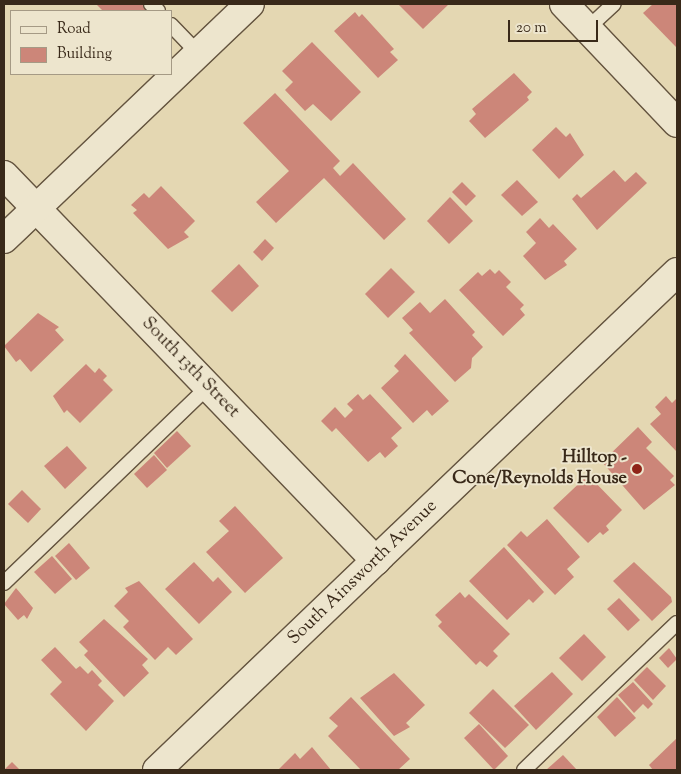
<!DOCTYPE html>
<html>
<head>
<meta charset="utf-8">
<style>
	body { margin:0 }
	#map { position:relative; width:681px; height:774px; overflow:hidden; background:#e4d7b2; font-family:"Sorts Mill Goudy",serif }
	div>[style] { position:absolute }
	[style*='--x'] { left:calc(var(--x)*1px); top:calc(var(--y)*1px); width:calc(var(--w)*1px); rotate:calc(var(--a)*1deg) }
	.building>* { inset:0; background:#cc8679 }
	.roads { filter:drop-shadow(1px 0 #64543f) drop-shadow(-1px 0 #64543f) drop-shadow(0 1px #64543f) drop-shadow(0 -1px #64543f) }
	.lane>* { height:14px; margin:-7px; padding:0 7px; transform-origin:7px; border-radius:7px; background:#ede5cd }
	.street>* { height:28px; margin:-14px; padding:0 14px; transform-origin:14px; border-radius:14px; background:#ede5cd }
	.dots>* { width:14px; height:14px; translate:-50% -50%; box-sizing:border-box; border:2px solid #ede5cd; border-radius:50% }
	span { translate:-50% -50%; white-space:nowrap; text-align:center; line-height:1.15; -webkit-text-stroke:4px #ede5cd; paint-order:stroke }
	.street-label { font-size:18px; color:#392919 }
	.poi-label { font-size:18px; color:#392919; font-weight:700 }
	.right { translate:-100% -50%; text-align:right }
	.frame { position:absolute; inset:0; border:5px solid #392919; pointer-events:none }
	.legend { position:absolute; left:10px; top:10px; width:162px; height:65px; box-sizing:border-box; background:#ede5cd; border:1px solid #a59a85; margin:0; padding:6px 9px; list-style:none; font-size:15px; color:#392919 }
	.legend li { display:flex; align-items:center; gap:10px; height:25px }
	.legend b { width:25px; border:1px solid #a59a85 }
	.scale { position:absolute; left:508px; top:20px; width:90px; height:22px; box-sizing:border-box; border:2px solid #392919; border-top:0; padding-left:6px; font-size:15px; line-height:18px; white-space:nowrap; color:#392919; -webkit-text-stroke:4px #ede5cd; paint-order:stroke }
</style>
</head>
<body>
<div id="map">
	<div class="building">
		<div style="clip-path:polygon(96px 4px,142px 4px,147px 10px,103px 11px)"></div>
		<div style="clip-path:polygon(398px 4px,449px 4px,423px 29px)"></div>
		<div style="clip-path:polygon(653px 4px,677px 4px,677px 48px,643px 13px)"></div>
		<div style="clip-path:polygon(355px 12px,359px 17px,362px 14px,394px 49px,390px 52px,398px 60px,378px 78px,334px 31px)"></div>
		<div style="clip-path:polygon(312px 42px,361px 92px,331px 121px,313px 104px,305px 111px,285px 90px,293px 82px,282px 71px)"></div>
		<div style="clip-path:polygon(514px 73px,532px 92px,527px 97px,529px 100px,485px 138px,469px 121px,476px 114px,472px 109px)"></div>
		<div style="clip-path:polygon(275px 93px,340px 161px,333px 168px,340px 176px,353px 163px,406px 219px,384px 240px,324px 178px,276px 223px,256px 202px,289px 171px,243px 123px)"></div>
		<div style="clip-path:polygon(556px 127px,566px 137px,570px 133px,584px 155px,559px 179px,532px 150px)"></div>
		<div style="clip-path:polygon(614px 170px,625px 182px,636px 172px,647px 183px,597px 230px,572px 199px,577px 194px,581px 198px)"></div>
		<div style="clip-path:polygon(517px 180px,538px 202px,522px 216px,501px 195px)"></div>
		<div style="clip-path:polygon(462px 182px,476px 196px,466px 206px,452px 192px)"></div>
		<div style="clip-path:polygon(161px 186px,195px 221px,184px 232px,189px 237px,168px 249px,133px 213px,137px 210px,131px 205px,144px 193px,149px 198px)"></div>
		<div style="clip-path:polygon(450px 197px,473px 221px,449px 244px,427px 221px)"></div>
		<div style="clip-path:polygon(540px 218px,549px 228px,553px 224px,577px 249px,564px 261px,567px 265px,545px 280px,523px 256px,536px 243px,526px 232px)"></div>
		<div style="clip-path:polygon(265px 239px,274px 248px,262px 261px,253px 252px)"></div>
		<div style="clip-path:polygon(239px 264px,259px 286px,232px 312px,211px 291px)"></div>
		<div style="clip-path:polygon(391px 268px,415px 292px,388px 318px,365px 294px)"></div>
		<div style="clip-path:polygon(490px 269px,495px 274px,499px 270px,511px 282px,506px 287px,524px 305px,520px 309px,525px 315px,503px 336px,459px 290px,478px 272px,482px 276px)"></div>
		<div style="clip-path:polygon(445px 299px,475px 332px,472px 335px,483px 347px,472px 358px,471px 368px,455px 382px,409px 333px,413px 330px,402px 318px,420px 302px,430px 313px)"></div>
		<div style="clip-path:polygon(38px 313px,59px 327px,55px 330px,64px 340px,31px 372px,20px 359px,16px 362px,4px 346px)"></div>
		<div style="clip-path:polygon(405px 354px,449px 401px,432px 416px,427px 410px,413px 423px,381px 388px,399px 371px,394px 366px)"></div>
		<div style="clip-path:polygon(86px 364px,95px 373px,99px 368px,107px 376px,103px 380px,113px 390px,80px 423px,67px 410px,64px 413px,53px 396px)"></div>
		<div style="clip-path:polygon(358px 394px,363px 400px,370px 394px,402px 428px,391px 438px,398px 446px,385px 458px,380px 452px,368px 462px,336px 428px,332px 432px,321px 421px,335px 407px,345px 418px,353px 410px,347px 404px)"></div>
		<div style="clip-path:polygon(666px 396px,672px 403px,677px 398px,677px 452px,650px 424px,661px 414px,655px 407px)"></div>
		<div style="clip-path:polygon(638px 427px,652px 442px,646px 448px,674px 476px,670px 480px,675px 485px,644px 510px,602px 462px)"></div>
		<div style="clip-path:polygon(177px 431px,191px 446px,167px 468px,154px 453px)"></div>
		<div style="clip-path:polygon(67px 446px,87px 468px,65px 489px,44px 466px)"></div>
		<div style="clip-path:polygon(154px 455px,167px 470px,147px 488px,134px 474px)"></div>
		<div style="clip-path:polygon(588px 475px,622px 510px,606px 526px,609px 530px,603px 535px,600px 532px,588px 543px,553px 508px)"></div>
		<div style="clip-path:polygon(22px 490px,41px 509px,28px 523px,8px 504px)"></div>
		<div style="clip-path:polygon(235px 506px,283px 558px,245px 593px,206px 552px,229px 531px,219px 521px)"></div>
		<div style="clip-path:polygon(547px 519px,580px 557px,567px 569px,574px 577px,555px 595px,507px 545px,521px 531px,527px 537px)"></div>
		<div style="clip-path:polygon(69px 543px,90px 568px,76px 580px,55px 556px)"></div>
		<div style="clip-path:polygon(504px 547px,544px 592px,533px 603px,529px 599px,507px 620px,469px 581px)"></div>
		<div style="clip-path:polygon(52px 556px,72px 579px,55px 594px,34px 572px)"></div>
		<div style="clip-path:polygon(194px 562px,213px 582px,218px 577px,232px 592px,199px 624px,165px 589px)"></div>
		<div style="clip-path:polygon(634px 562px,671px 597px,672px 602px,652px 621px,613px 581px)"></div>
		<div style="clip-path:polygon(139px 581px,193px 639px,176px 655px,168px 647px,155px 660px,123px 627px,129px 621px,114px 606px,128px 592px,125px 588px)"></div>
		<div style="clip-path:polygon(16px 588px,33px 608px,27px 619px,24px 615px,18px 620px,4px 604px)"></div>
		<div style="clip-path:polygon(460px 592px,465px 598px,469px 594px,510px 634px,493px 651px,498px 656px,487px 667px,480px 661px,476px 665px,438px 626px,442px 622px,435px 615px)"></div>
		<div style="clip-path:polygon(619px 598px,640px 620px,628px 631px,607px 609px)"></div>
		<div style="clip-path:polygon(104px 619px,148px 659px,142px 665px,149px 673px,124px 697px,84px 655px,88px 651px,79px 642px)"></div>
		<div style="clip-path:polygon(584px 634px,606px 657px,582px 681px,559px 658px)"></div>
		<div style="clip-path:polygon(55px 647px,76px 669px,80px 666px,88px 674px,92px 670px,102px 681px,98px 685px,114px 701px,86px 731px,50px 694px,62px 682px,41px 660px)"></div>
		<div style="clip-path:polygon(669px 648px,677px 659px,668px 668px,659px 658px)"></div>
		<div style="clip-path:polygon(647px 667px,666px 686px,653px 700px,634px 680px)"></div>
		<div style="clip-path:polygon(552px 672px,573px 694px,536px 730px,514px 706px)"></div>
		<div style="clip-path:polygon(394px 673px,425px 705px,406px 723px,410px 727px,394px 736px,360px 698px)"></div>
		<div style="clip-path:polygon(633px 682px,653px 704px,648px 709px,643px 704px,634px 713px,618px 695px)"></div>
		<div style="clip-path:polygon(493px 689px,529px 725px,505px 748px,469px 713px)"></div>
		<div style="clip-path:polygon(351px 697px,410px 759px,398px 770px,361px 770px,328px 736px,338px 726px,329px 718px)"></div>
		<div style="clip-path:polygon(617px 697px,636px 718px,615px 737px,597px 717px)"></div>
		<div style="clip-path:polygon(479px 724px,508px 756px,494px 770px,464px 738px)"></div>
		<div style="clip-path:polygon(677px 738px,677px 770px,653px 770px,649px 765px)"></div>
		<div style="clip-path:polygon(312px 747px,331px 770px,278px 770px,295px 753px,300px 759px)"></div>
		<div style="clip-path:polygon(563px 755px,577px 770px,546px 770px)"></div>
		<div style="clip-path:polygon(12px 762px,20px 770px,4px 770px)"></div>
	</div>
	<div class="roads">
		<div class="lane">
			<div style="--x:151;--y:4;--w:10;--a:45"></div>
			<div style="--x:171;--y:25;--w:39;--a:46"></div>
			<div style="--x:588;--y:28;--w:35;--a:-43"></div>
			<div style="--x:4;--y:583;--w:283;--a:-43.9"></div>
			<div style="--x:524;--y:770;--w:212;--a:-43.9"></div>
		</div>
		<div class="street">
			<div style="--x:564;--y:4;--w:164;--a:46.5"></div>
			<div style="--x:4;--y:175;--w:536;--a:46.06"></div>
			<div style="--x:4;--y:239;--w:340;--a:-43.7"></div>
			<div style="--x:157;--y:770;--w:720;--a:-43.76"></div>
		</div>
	</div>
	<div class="dots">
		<div style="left:637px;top:469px;background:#8f2418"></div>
	</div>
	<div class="street-label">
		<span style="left:190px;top:368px;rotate:46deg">South 13th Street</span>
		<span style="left:363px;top:573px;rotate:-44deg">South Ainsworth Avenue</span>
	</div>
	<div class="poi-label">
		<span class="right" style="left:627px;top:469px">Hilltop -<br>Cone/Reynolds House</span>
	</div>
	<div class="frame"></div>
	<ul class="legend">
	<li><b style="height:6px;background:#ede5cd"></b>Road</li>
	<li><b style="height:14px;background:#cc8679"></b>Building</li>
	</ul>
	<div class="scale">20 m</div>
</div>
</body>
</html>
